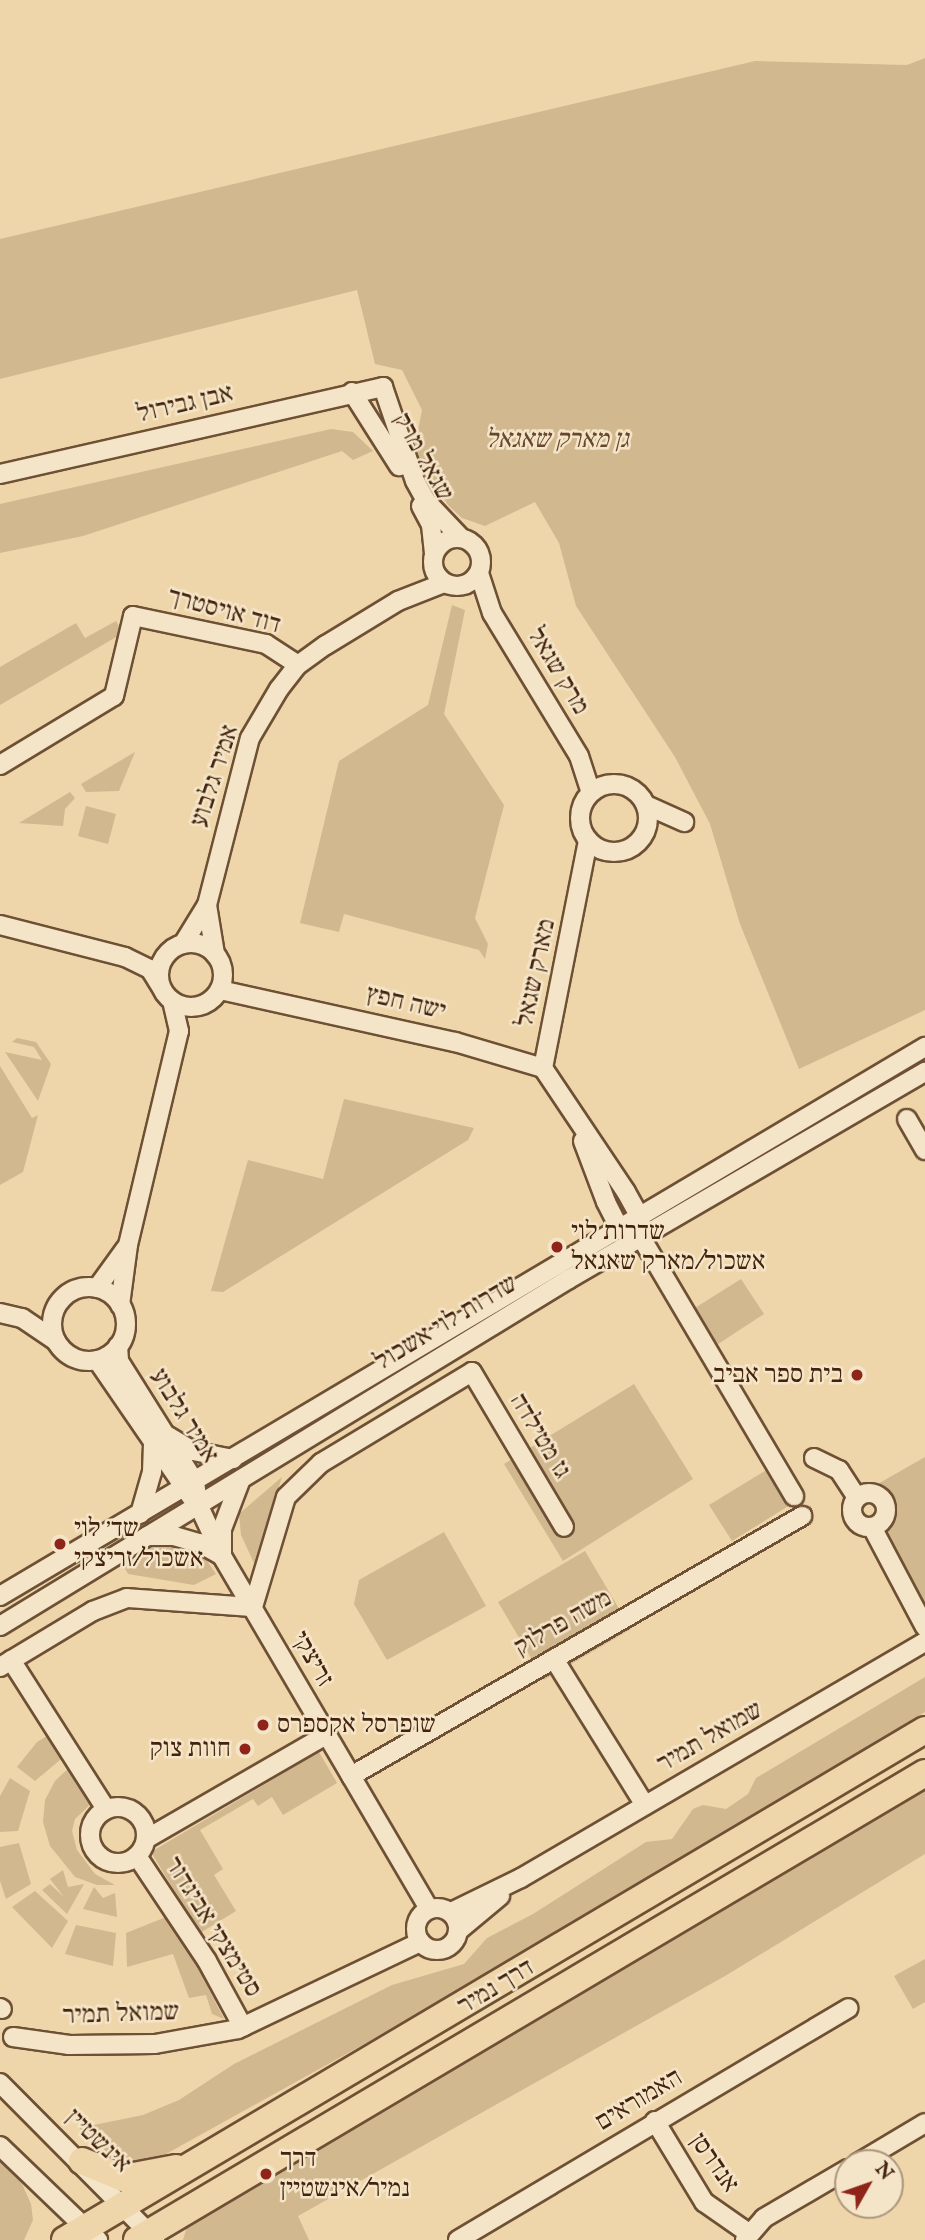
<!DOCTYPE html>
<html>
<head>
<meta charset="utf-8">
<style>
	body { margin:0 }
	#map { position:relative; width:925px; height:2240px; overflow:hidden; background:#eed6aa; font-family:"IM FELL English","Frank Ruhl Libre",serif }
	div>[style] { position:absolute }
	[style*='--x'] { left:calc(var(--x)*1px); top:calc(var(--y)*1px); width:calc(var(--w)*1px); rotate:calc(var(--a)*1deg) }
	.green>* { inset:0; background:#d1b88f }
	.roads { filter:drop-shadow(2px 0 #6e5034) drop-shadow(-2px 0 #6e5034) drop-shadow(0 2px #6e5034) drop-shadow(0 -2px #6e5034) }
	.minor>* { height:18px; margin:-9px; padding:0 9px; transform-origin:9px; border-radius:9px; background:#f4e4c8 }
	.minor>.ring { margin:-9px; padding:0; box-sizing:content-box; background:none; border:18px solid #f4e4c8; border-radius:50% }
	.highway>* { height:26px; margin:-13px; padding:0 13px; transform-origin:13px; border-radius:13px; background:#eed6aa }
	.dots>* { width:19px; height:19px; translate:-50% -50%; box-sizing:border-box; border:4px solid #f4e4c8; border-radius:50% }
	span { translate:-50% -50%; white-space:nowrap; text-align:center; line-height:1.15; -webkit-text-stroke:5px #f4e4c8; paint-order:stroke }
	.street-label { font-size:26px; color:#43230d }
	.park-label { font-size:26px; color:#66482e; font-style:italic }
	.poi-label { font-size:26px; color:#43230d }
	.left { translate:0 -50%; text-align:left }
	.right { translate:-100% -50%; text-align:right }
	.north { position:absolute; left:834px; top:2149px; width:70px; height:70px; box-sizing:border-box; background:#f4e4c8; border:2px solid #ad977d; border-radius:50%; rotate:50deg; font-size:19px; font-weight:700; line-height:28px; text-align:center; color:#43230d }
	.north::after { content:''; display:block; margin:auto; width:24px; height:32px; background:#8f2418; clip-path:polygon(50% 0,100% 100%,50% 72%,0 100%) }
</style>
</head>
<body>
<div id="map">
	<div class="green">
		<div style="clip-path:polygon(925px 58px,925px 1010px,799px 1069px,740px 924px,710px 824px,675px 757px,576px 606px,559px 543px,535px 502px,485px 526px,462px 518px,448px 505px,414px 450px,422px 410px,402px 370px,375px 364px,357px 290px,0 379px,0 239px,755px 61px,907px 65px)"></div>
		<div style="clip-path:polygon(331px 429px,353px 432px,373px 451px,353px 460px,342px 451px,83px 536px,0 553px,0 504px)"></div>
		<div style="clip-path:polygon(452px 605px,465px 610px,444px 714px,504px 805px,475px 918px,488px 944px,485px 959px,479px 950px,344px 914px,339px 932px,300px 923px,339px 761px,428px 705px)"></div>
		<div style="clip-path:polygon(116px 621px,123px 633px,0 705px,0 667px,76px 623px,85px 638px)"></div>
		<div style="clip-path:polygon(135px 752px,119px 791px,86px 792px,81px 784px)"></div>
		<div style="clip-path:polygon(70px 792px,75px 798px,65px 809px,63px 826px,19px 823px)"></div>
		<div style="clip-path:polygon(86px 806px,116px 814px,108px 844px,78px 836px)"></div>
		<div style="clip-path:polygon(17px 1038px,36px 1042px,51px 1064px,38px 1101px,5px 1052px,42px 1060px,34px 1047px,12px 1042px)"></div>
		<div style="clip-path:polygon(0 1066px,32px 1118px,38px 1115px,23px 1172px,0 1185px)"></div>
		<div style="clip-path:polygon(344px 1099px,474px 1128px,468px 1140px,223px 1292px,211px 1291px,248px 1160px,323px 1179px)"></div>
		<div style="clip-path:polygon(741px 1279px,764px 1314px,712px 1348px,690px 1311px)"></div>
		<div style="clip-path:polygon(634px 1384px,693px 1479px,563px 1561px,504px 1464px)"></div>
		<div style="clip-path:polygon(925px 1457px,925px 1613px,883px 1539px,892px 1518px,890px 1494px,876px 1485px)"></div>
		<div style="clip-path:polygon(768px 1469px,790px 1505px,732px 1541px,709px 1505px)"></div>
		<div style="clip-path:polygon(282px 1477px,254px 1563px,241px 1535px,239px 1514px)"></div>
		<div style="clip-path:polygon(444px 1532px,486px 1606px,387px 1660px,354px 1604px,359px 1580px)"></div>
		<div style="clip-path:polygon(156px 1543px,201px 1552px,216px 1574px,194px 1585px,128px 1574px,121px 1560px)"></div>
		<div style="clip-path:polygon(585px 1551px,631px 1629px,544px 1680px,498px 1602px)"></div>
		<div style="clip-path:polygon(925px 1677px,925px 1712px,485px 1977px,148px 2164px,137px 2166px,109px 2154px,79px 2128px,143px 2115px,179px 2100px,234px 2064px,392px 1985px,464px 1964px,487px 1938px,533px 1914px,646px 1842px,672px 1839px,693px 1809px,703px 1805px,726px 1809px,748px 1794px,756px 1778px)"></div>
		<div style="clip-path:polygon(52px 1733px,66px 1755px,35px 1781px,17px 1767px,37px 1742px)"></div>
		<div style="clip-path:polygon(319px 1752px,337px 1783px,283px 1815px,272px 1797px,258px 1806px,253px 1799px,200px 1830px,223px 1869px,214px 1875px,236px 1911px,200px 1933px,151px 1852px)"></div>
		<div style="clip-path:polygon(73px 1764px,96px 1799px,75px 1819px,72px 1831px,77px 1850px,95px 1874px,115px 1885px,97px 1885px,75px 1877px,50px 1846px,43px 1822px,45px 1800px,55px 1781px)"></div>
		<div style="clip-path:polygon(10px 1778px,30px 1791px,18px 1831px,0 1832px,0 1796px)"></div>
		<div style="clip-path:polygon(925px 1786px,925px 1854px,725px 1976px,298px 2216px,309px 2240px,183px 2240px,188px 2223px)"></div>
		<div style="clip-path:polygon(19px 1843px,31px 1884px,6px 1899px,0 1881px,0 1847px)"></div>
		<div style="clip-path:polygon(63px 1870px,68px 1887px,84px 1884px,67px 1914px,42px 1890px,50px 1884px,64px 1897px,50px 1879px)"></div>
		<div style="clip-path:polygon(94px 1887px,103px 1898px,115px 1893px,117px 1917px,83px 1909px)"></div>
		<div style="clip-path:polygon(35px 1891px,68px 1921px,52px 1948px,12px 1907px)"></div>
		<div style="clip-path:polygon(171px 1915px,224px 2019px,212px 2014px,206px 1995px,189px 1998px,173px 1954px,127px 1967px,126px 1933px)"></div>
		<div style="clip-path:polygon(76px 1925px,116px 1933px,113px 1966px,65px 1954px)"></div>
		<div style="clip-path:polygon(925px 1959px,925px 2002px,913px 2009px,894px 1976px)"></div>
		<div style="clip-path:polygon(0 2157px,22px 2184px,31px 2204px,33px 2220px,24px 2240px,0 2240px)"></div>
	</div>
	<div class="roads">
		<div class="minor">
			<div style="--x:352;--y:392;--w:88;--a:57.6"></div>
			<div style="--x:0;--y:474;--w:393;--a:-12.8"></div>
			<div style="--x:383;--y:387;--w:99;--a:71.2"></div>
			<div style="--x:415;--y:481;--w:23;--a:61"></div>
			<div style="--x:426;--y:501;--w:51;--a:46.6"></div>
			<div style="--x:421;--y:506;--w:21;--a:62"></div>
			<div style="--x:431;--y:525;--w:28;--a:84"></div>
			<div class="ring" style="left:433px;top:538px;width:30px;height:30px"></div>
			<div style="--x:479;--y:573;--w:42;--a:72"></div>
			<div style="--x:492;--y:613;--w:167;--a:58.7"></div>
			<div style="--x:579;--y:756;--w:38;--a:72"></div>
			<div style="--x:0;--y:765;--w:133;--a:-31.2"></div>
			<div style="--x:114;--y:696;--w:82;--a:-76.6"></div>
			<div style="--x:133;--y:616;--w:136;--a:11.9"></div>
			<div style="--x:266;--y:644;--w:38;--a:33"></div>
			<div class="ring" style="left:580px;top:784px;width:50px;height:50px"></div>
			<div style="--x:646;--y:805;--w:42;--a:24.1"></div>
			<div style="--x:207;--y:905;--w:50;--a:80.7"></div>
			<div style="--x:0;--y:925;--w:129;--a:14.4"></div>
			<div style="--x:125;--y:957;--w:28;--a:26"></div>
			<div style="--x:150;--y:969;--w:19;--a:58"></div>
			<div class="ring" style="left:159px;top:943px;width:46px;height:46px"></div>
			<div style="--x:183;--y:944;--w:46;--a:-58.4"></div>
			<div style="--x:207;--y:905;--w:172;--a:-75.6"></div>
			<div style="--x:250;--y:738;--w:57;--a:-59.4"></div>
			<div style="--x:279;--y:689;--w:31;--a:-52"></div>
			<div style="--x:298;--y:665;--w:34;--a:-36"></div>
			<div style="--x:326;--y:645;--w:84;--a:-31.4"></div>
			<div style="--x:398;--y:601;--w:49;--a:-21.4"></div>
			<div style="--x:220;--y:990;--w:241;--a:12.5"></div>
			<div style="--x:455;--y:1042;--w:92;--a:16.5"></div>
			<div style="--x:543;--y:1068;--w:149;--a:56.2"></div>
			<div style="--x:626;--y:1192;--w:29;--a:61"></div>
			<div style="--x:640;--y:1217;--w:22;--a:85"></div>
			<div style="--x:642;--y:1239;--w:299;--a:59.4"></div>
			<div style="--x:543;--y:1068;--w:232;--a:-78.8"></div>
			<div style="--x:907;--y:1119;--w:36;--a:60"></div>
			<div style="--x:583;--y:1141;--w:65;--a:69.3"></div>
			<div style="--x:606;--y:1202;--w:30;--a:63"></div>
			<div style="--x:620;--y:1229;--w:10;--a:24"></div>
			<div class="ring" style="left:52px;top:1287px;width:56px;height:56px"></div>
			<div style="--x:97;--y:1288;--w:49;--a:-54.1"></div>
			<div style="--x:120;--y:1305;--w:61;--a:-82.4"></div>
			<div style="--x:128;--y:1245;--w:220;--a:-76.6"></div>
			<div style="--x:179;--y:1031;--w:31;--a:-103"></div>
			<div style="--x:0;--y:1313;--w:23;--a:13"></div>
			<div style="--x:22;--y:1318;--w:41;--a:34.1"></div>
			<div style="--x:118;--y:1346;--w:15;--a:86"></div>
			<div style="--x:119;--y:1361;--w:143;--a:57.9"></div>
			<div style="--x:195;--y:1482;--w:22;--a:82"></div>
			<div style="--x:198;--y:1504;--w:57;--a:65.2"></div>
			<div style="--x:222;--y:1556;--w:409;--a:59.6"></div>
			<div style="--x:97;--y:1360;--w:166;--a:55.5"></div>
			<div style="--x:168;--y:1436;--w:29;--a:31"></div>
			<div style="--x:193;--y:1451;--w:41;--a:11.3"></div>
			<div style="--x:814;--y:1458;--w:28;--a:26"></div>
			<div style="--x:839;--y:1470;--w:33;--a:57"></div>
			<div class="ring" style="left:852px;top:1493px;width:16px;height:16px"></div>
			<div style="--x:140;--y:1514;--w:44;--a:-74.1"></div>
			<div style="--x:152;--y:1472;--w:30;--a:-88"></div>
			<div style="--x:872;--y:1527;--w:113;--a:62.1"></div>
			<div style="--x:147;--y:1536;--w:27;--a:0"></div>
			<div style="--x:174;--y:1536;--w:26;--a:16"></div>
			<div style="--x:199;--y:1543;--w:26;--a:29"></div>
			<div style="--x:222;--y:1556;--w:27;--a:-90"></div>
			<div style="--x:222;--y:1529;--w:53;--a:-69.2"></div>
			<div style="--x:0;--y:1596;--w:1076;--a:-30.69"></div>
			<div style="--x:0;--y:1626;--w:666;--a:-31.38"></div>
			<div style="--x:569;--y:1279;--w:412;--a:-30.2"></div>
			<div style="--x:554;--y:1659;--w:172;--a:58.1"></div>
			<div style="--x:11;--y:1660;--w:177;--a:57.5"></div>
			<div style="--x:0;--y:1667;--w:109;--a:-31.1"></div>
			<div style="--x:93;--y:1611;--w:36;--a:-21"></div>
			<div style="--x:127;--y:1598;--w:126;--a:4.1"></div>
			<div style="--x:253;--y:1607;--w:115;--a:-73.3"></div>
			<div style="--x:286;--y:1497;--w:49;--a:-44.2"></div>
			<div style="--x:321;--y:1463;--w:176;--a:-31.1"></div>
			<div style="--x:472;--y:1372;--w:180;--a:59.3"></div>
			<div style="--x:351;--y:1776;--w:521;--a:-29.96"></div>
			<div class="ring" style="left:90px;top:1807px;width:38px;height:38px"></div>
			<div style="--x:146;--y:1839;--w:208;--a:-30"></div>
			<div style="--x:137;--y:1856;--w:126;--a:56.3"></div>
			<div style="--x:207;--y:1961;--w:75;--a:61.4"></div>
			<div class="ring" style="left:416px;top:1908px;width:24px;height:24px"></div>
			<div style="--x:451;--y:1912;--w:78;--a:-25.9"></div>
			<div style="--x:521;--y:1878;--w:468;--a:-30.3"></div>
			<div style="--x:458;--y:1931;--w:55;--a:-39.8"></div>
			<div style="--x:0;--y:2008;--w:2;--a:27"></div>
			<div style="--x:13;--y:2037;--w:57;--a:8.1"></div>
			<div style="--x:69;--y:2045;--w:86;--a:-0.7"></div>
			<div style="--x:155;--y:2044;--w:84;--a:-10.2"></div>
			<div style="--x:238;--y:2029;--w:202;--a:-25.5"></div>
			<div style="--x:0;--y:2083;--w:220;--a:45.2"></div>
			<div style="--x:655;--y:2121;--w:95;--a:58.8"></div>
			<div style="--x:704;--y:2202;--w:52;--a:34.9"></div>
			<div style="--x:0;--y:2146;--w:136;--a:43.8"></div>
			<div style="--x:858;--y:2163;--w:78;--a:-30.8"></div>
			<div style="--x:458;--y:2240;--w:454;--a:-30.7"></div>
			<div style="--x:745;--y:2240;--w:29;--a:-49"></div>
			<div style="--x:764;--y:2218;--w:97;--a:-30.3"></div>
		</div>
		<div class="highway">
			<div style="--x:82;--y:2161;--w:44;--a:22.5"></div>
			<div style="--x:123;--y:2178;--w:54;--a:-10.7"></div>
			<div style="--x:65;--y:2240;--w:1000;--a:-30.67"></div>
			<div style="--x:137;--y:2240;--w:916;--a:-30.65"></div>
		</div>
	</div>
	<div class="dots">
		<div style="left:557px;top:1247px;background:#8f2418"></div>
		<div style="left:857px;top:1375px;background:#8f2418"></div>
		<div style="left:60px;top:1544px;background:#8f2418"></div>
		<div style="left:263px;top:1725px;background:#8f2418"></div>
		<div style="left:245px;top:1749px;background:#8f2418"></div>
		<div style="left:266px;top:2174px;background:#8f2418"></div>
	</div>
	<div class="street-label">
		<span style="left:185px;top:404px;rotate:-13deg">אבן גבירול</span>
		<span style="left:423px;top:457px;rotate:61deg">שגאל מרק</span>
		<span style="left:224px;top:611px;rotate:15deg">דוד אויסטרך</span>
		<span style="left:558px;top:671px;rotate:59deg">מרק שגאל</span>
		<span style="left:215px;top:776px;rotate:-72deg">אמיר גלבוע</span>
		<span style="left:536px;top:973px;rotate:-78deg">מארק שגאל</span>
		<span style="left:406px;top:1003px;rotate:13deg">ישה חפץ</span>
		<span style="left:446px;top:1323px;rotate:-31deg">שדרות לוי אשכול</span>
		<span style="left:184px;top:1416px;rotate:58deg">אמיר גלבוע</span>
		<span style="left:540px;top:1436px;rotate:59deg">גז מטילדה</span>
		<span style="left:563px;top:1623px;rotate:-30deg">משה פרלוק</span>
		<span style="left:312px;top:1659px;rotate:60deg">זריצקי</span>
		<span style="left:710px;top:1737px;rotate:-30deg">שמואל תמיר</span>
		<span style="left:213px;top:1927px;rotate:58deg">סטימצקי אביגדור</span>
		<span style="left:496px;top:1987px;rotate:-31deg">דרך נמיר</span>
		<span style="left:121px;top:2014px;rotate:-2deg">שמואל תמיר</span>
		<span style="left:639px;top:2100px;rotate:-31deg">האמוראים</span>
		<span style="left:98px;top:2141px;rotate:44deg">אינשטיין</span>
		<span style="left:714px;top:2163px;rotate:55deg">אנדרסן</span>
	</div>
	<div class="park-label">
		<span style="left:557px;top:440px">גן מארק שאגאל</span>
	</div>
	<div class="poi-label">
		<span class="left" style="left:571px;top:1247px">שדרות לוי<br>אשכול/מארק שאגאל</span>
		<span class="right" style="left:843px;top:1375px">בית ספר אביב</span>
		<span class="left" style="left:74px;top:1544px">שד׳ לוי<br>אשכול/זריצקי</span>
		<span class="left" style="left:277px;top:1725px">שופרסל אקספרס</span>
		<span class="right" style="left:231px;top:1749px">חוות צוק</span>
		<span class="left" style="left:280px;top:2174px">דרך<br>נמיר/אינשטיין</span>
	</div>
	<div class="north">N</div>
</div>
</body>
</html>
